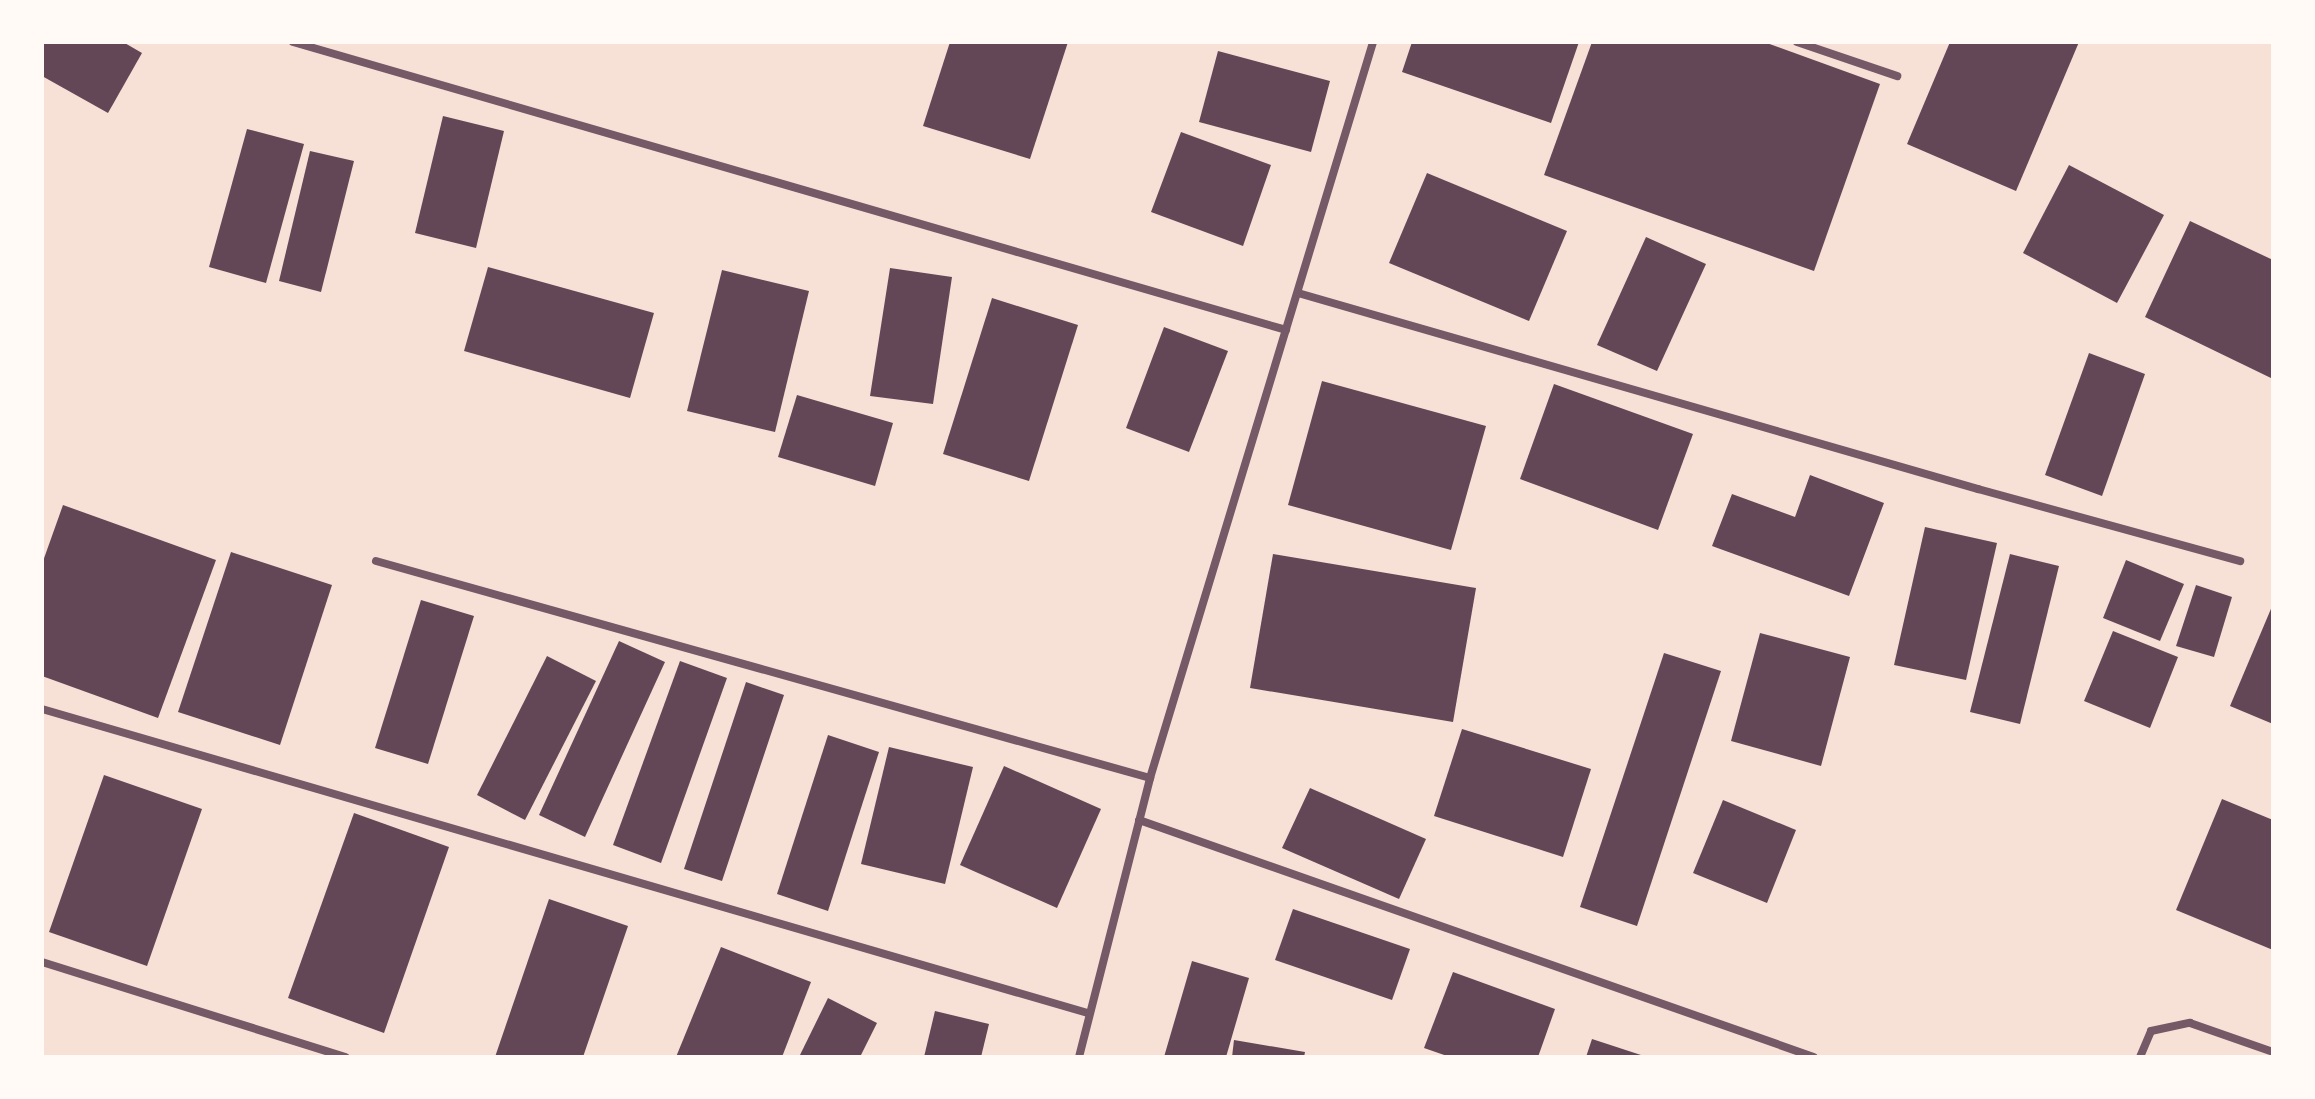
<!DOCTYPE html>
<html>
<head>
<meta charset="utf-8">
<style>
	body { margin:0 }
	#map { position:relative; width:2315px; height:1099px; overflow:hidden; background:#f7e1d7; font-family:"Varela Round",sans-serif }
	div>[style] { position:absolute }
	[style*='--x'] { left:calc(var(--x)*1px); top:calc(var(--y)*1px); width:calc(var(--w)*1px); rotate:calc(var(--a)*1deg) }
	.building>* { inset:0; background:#644757 }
	.minor>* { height:8px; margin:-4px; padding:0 4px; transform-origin:4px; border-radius:4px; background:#755966 }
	span { translate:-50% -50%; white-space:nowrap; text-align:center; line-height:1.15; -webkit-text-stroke:6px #fffaf5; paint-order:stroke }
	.frame { position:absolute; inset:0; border:44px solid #fffaf5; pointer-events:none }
</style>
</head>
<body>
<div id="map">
	<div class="building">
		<div style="clip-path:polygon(42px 42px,123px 42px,142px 53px,108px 113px,42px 76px)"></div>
		<div style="clip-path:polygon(950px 42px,1068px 42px,1030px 159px,923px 126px)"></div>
		<div style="clip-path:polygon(1412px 42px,1579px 42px,1551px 123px,1402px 72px)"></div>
		<div style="clip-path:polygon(1592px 42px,1764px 42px,1880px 84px,1814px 271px,1544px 175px)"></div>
		<div style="clip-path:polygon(1950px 42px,2079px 42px,2016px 191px,1907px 144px)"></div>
		<div style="clip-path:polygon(1218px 51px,1330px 81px,1311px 152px,1199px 122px)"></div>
		<div style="clip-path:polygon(443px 116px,504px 131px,476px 248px,415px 233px)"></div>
		<div style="clip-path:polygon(247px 129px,304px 144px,266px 283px,209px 267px)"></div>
		<div style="clip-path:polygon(1181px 132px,1271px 165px,1243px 246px,1151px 212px)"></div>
		<div style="clip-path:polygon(310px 151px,354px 161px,321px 292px,279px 281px)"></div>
		<div style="clip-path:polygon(2069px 165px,2164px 215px,2117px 303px,2023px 253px)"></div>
		<div style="clip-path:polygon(1427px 173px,1567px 231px,1529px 321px,1389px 263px)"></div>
		<div style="clip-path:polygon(2190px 221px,2273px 260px,2273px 379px,2145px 317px)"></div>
		<div style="clip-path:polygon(1646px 237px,1706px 264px,1657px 371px,1597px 345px)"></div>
		<div style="clip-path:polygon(488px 267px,654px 313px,630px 398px,464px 351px)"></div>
		<div style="clip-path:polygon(890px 268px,952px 277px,933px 404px,870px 396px)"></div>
		<div style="clip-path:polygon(722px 270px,809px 291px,775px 432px,687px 411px)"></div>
		<div style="clip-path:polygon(992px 298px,1078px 325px,1029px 481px,943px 454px)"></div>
		<div style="clip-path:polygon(1164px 327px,1228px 351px,1189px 452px,1126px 428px)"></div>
		<div style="clip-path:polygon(2089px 353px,2145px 374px,2102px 496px,2045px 475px)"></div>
		<div style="clip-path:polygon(1322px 381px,1486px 426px,1451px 550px,1288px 505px)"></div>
		<div style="clip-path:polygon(1554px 384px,1693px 434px,1658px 530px,1520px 479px)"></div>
		<div style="clip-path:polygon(797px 395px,893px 423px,875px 486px,778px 457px)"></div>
		<div style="clip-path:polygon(1810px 475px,1884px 503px,1849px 596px,1712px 546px,1732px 494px,1795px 517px)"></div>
		<div style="clip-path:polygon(63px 505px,216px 560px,158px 718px,42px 676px,42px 564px)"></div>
		<div style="clip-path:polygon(1925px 527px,1997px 543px,1966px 680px,1894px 665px)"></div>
		<div style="clip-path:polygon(231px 552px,332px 585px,280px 745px,178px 712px)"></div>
		<div style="clip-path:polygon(1273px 554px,1476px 588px,1453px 722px,1250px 688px)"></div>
		<div style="clip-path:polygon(2010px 554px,2059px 566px,2020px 724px,1970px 712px)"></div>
		<div style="clip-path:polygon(2126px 560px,2184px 584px,2160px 641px,2103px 618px)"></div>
		<div style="clip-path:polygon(2196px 585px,2232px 597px,2214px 657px,2176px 646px)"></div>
		<div style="clip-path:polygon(421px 600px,474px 616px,428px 764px,375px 748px)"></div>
		<div style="clip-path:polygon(2273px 604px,2273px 724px,2230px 706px)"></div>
		<div style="clip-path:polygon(2113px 631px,2178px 657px,2150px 728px,2084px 701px)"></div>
		<div style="clip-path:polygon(1760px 633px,1850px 657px,1821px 766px,1731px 741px)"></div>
		<div style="clip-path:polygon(619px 641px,665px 662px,585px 837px,539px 815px)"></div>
		<div style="clip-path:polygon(1664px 653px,1721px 671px,1637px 926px,1580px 907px)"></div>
		<div style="clip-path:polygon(547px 656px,596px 681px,525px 820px,477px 795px)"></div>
		<div style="clip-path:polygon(680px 661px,727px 678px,661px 863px,613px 845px)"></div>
		<div style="clip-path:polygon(746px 682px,784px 695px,722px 881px,684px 869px)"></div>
		<div style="clip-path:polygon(1462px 729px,1591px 769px,1563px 857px,1434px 816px)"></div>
		<div style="clip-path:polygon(828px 735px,879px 752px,828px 911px,777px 894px)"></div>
		<div style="clip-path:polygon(889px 747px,973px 767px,945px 884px,861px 864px)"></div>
		<div style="clip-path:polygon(1004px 766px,1101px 809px,1057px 908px,960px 865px)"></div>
		<div style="clip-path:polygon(104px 775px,202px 809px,147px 966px,49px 932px)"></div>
		<div style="clip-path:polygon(1310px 788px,1426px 839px,1399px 899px,1282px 848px)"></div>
		<div style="clip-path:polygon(2222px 799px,2273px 820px,2273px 950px,2176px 910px)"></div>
		<div style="clip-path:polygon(1723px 800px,1796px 830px,1767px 903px,1693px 873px)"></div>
		<div style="clip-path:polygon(354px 813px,449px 847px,384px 1033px,288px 998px)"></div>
		<div style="clip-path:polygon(549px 899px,628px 926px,583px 1057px,495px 1057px)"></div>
		<div style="clip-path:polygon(1293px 909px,1410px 949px,1392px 1000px,1275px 960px)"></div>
		<div style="clip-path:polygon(721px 947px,811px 982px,782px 1057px,676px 1057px)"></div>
		<div style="clip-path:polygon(1192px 961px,1249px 978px,1226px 1057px,1164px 1057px)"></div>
		<div style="clip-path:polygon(1453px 972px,1555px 1009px,1538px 1057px,1450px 1057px,1424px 1048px)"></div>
		<div style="clip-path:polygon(828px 998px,877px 1023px,860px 1057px,799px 1057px)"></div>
		<div style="clip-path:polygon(935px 1011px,989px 1024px,981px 1057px,924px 1057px)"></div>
		<div style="clip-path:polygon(1592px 1039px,1644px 1056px,1644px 1057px,1586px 1057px)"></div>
		<div style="clip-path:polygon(1234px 1040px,1305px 1052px,1304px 1057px,1232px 1057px)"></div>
	</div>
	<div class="minor">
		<div style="--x:293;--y:42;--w:1034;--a:16.17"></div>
		<div style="--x:1797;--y:42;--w:106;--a:18.8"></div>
		<div style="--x:1298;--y:293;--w:708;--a:16.08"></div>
		<div style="--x:1978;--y:489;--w:272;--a:15.4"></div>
		<div style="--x:376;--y:561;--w:804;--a:15.66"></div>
		<div style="--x:42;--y:709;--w:1089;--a:16.21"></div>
		<div style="--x:1139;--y:820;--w:715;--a:19.35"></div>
		<div style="--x:42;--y:962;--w:318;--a:17.4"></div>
		<div style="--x:1079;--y:1057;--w:288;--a:-75.7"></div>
		<div style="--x:1150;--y:778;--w:769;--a:-73.14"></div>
		<div style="--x:2140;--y:1057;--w:28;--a:-67"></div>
		<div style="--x:2151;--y:1031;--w:40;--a:-12"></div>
		<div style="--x:2190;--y:1023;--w:88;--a:19.3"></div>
	</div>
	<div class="frame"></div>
</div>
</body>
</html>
